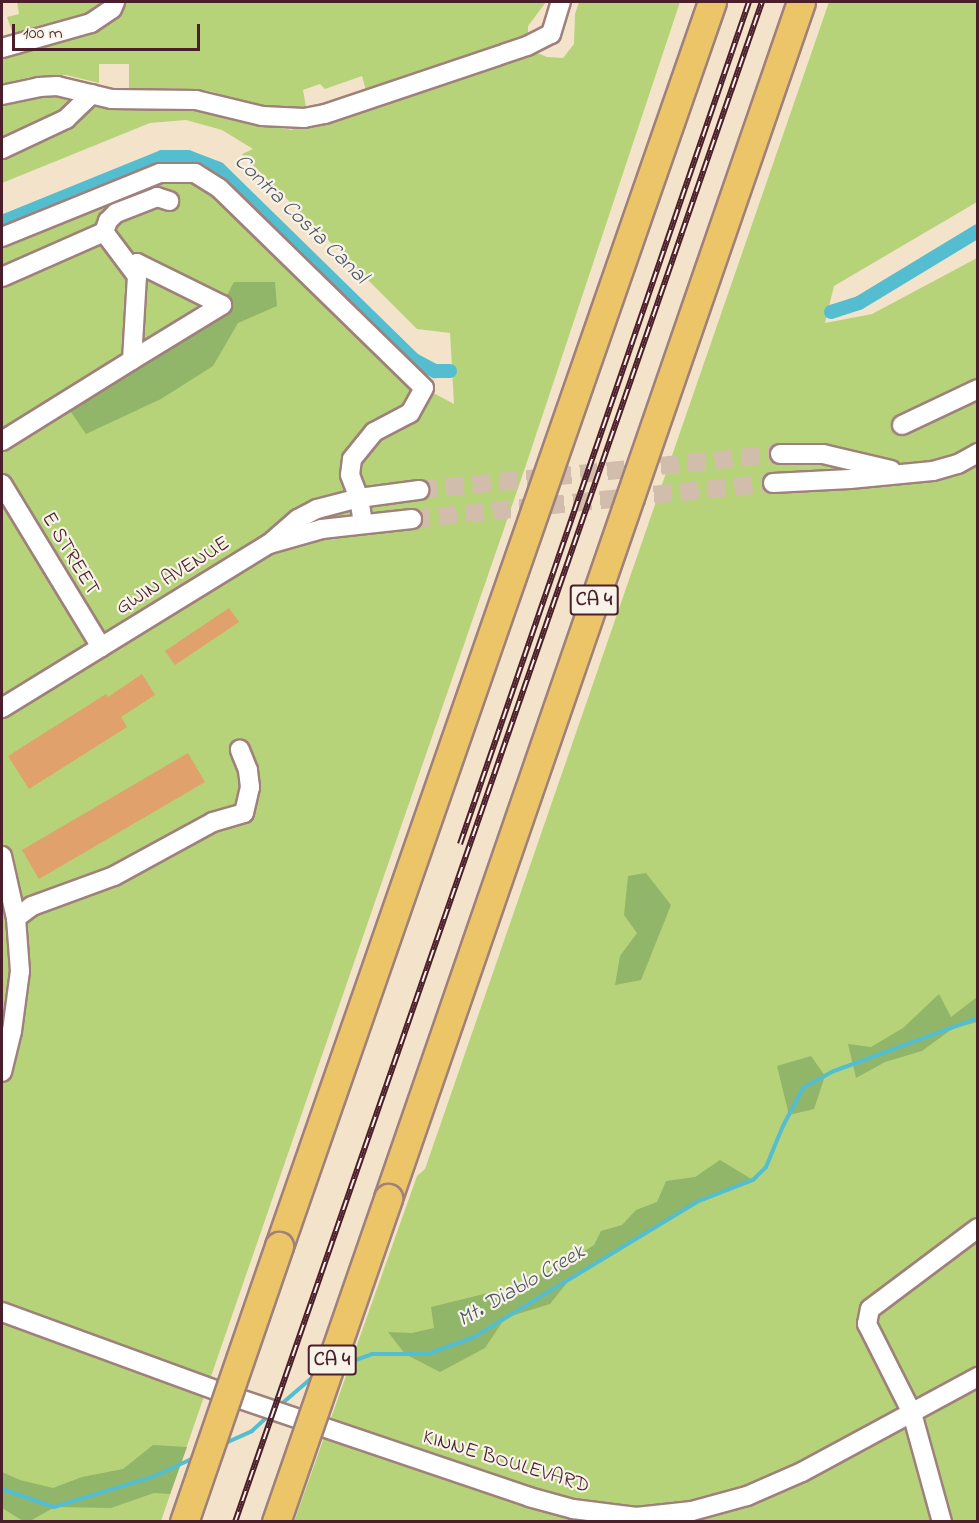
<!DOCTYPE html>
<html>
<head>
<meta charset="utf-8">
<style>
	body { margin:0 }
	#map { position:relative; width:979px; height:1523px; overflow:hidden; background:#f4e3cb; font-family:"Indie Flower",sans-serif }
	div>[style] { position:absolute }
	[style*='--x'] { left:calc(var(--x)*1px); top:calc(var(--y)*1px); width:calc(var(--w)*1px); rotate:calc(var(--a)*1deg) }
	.green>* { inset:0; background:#b7d379 }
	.forest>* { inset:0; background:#91b569 }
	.stream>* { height:4px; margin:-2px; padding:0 2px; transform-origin:2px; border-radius:2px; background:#54bed0 }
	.canal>* { height:14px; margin:-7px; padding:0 7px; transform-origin:7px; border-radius:7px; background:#54bed0 }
	.building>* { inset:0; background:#e0a16c }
	.minor-tunnel>* { height:18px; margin-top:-9px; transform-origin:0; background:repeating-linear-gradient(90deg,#d2bcab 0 18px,transparent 0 27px) }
	.roads { filter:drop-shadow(2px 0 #9f817b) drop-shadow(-2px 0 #9f817b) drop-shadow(0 2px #9f817b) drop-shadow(0 -2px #9f817b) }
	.minor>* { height:18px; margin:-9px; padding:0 9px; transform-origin:9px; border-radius:9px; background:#fff }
	.highway>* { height:27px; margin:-13.5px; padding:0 13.5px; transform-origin:13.5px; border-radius:13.5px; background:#edc569 }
	.rail>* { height:6px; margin-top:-3px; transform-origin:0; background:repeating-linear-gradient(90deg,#f7f3e8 0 11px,#4a1f2b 0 22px); box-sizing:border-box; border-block:2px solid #4a1f2b }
	.bridges { filter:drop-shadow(2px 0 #9f817b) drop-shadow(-2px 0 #9f817b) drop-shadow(0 2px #9f817b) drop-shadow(0 -2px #9f817b) }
	.highway-bridge>* { height:27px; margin:-13.5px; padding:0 13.5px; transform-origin:13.5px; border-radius:13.5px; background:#edc569 }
	span { translate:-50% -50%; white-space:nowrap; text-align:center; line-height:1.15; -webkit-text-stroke:4.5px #f7f3e8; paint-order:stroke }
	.shield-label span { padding:2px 4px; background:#f7f3e8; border:2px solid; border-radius:4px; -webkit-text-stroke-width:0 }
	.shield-label { font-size:20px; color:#4a1f2b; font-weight:700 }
	.street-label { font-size:21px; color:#4a1f2b }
	.water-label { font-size:22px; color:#4e5765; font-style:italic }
	.frame { position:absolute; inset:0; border:3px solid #4a1f2b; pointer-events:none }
	.scale { position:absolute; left:12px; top:24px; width:188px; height:27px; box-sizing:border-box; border:3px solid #4a1f2b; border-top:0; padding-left:8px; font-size:18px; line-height:21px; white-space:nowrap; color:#4a1f2b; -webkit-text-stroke:4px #f7f3e8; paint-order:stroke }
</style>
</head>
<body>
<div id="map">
	<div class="green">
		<div style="clip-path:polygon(17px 2px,546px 2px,528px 26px,528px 36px,366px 90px,362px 76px,325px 89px,320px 84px,303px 90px,306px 107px,275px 108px,250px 104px,210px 91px,169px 88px,129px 91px,129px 64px,99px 64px,99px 83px,66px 75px,30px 77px,2px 84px,2px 58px,19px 52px,7px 17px,19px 14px)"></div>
		<div style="clip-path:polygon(579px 2px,680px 2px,525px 468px,161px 1521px,2px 1521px,2px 240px,160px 173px,195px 173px,424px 388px,454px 404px,450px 333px,417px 329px,242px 154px,253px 149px,222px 130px,186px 120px,150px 123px,2px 183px,2px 102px,41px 94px,65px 95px,107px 108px,187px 108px,291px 130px,535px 52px,547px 57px,563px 58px,574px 44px,575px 14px)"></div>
		<div style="clip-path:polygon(829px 2px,977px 2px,977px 202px,834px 286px,825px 323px,872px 314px,977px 258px,977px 1521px,294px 1522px,417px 1176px,425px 1169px)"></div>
	</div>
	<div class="forest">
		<div style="clip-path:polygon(234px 282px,275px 282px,277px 306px,238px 323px,213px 366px,161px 399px,86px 434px,64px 402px,222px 305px)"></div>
		<div style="clip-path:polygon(646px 873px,671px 905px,641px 980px,615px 985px,620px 956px,637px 933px,624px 915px,628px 876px)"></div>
		<div style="clip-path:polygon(939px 994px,951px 1017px,977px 997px,977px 1022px,952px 1029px,922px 1051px,885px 1062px,856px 1078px,848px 1044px,871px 1047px,903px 1028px)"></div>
		<div style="clip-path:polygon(811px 1056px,825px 1076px,814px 1109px,789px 1115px,777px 1066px)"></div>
		<div style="clip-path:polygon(720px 1160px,753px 1180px,699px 1201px,570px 1279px,550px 1304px,505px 1318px,485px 1348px,440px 1372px,405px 1354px,388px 1332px,412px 1333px,434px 1328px,431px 1307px,492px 1292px,526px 1291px,539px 1275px,563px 1265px,594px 1245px,601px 1231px,622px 1225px,636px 1210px,657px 1202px,666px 1181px,695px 1177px)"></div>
		<div style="clip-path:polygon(153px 1445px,187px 1447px,170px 1494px,154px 1493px,111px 1508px,55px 1507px,30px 1521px,23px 1521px,2px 1508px,2px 1472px,20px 1480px,53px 1488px,82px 1477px,123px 1469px)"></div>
	</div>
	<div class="stream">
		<div style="--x:342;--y:1365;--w:32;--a:-20"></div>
		<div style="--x:372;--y:1354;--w:56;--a:0"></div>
		<div style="--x:428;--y:1354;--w:49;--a:-20.3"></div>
		<div style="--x:474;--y:1337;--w:263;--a:-31.2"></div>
		<div style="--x:699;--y:1201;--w:58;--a:-21.3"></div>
		<div style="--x:753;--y:1180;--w:18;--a:-45"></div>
		<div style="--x:766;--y:1167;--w:44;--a:-67.5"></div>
		<div style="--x:783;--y:1126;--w:43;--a:-62.2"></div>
		<div style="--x:803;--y:1088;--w:35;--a:-29"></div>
		<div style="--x:834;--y:1071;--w:153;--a:-20.2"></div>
		<div style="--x:278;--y:1407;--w:49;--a:-40.9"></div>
		<div style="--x:221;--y:1445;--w:34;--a:-24"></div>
		<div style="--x:252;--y:1431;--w:25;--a:-43"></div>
		<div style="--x:2;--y:1489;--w:55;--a:19.1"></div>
		<div style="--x:54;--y:1507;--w:106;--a:-17.1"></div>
		<div style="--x:155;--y:1476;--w:45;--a:-24.9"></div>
	</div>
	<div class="canal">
		<div style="--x:2;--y:222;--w:173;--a:-22.1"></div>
		<div style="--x:162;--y:157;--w:26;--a:0"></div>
		<div style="--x:188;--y:157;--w:33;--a:21"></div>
		<div style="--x:219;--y:169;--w:273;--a:44.4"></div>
		<div style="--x:414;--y:360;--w:24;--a:28"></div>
		<div style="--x:435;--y:371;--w:15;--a:0"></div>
		<div style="--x:831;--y:312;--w:29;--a:-18"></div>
		<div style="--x:859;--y:303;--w:139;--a:-31.2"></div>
	</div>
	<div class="building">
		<div style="clip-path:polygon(229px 608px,239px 622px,175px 665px,165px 651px)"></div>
		<div style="clip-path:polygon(142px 674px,155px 695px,121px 717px,127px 727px,29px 789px,8px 756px,106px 694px,108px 697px)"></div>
		<div style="clip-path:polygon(188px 753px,205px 782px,39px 879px,22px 850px)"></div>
	</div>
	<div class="minor-tunnel">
		<div style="--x:419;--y:490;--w:363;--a:-5.7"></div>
		<div style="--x:412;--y:519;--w:363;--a:-5.7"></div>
	</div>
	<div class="roads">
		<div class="minor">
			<div style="--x:2;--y:48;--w:92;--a:-15.7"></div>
			<div style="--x:91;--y:23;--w:25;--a:-34"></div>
			<div style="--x:112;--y:9;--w:8;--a:-67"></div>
			<div style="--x:2;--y:95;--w:38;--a:-12"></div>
			<div style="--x:39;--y:87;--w:18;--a:-3"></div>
			<div style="--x:57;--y:86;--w:56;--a:13.5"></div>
			<div style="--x:111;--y:99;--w:85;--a:0.7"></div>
			<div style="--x:196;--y:100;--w:68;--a:13.6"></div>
			<div style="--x:262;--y:116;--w:42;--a:2.7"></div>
			<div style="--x:304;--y:118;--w:21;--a:-11"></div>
			<div style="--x:325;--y:114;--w:213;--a:-18.6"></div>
			<div style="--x:527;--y:46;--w:27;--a:-27"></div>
			<div style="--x:551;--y:34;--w:34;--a:-73"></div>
			<div style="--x:2;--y:149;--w:71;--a:-25.1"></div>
			<div style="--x:66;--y:119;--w:36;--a:-44"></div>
			<div style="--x:104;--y:232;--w:55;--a:53.1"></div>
			<div style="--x:2;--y:237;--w:170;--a:-22.1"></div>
			<div style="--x:160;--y:173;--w:35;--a:0"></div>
			<div style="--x:195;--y:173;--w:28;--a:32"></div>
			<div style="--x:219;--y:188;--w:286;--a:44.3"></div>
			<div style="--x:424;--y:388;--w:29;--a:119"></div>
			<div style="--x:410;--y:413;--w:41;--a:152.2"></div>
			<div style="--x:374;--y:432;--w:35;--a:129"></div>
			<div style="--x:352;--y:459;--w:16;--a:97"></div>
			<div style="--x:350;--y:475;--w:25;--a:69"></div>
			<div style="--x:359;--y:498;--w:26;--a:81"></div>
			<div style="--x:137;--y:263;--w:95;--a:26.3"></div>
			<div style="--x:222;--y:305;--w:105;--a:148.6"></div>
			<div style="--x:132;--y:360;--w:84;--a:-86.6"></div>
			<div style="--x:137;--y:276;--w:13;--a:-90"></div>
			<div style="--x:2;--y:277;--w:111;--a:-23.8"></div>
			<div style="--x:104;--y:232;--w:12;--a:-70"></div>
			<div style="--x:108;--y:221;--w:11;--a:-45"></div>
			<div style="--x:116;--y:213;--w:44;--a:-21.3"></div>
			<div style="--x:157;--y:197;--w:13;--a:18"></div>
			<div style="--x:902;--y:425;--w:84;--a:-25.3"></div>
			<div style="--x:2;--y:441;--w:153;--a:-31.9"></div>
			<div style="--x:780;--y:454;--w:43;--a:0"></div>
			<div style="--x:823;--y:454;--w:70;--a:13.2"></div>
			<div style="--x:773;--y:483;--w:77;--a:-3"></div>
			<div style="--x:850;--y:479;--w:83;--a:-5.5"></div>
			<div style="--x:933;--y:471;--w:26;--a:-16"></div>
			<div style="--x:958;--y:464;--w:23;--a:-29"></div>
			<div style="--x:2;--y:484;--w:191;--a:58.7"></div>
			<div style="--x:412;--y:519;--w:91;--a:173.7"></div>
			<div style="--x:322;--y:529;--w:55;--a:164.2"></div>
			<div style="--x:269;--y:544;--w:38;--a:-41"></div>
			<div style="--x:298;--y:519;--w:21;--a:-28"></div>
			<div style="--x:317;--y:509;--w:43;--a:-14.7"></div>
			<div style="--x:359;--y:498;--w:61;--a:-7.6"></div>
			<div style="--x:2;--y:708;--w:313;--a:-31.6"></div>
			<div style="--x:2;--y:856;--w:64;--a:77.3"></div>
			<div style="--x:16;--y:918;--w:53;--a:85.7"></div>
			<div style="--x:20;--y:971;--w:61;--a:97.6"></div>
			<div style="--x:12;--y:1031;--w:42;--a:103.7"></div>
			<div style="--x:16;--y:918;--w:20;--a:-37"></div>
			<div style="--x:32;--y:906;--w:87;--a:-20.1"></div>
			<div style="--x:114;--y:876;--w:113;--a:-28.6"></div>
			<div style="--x:213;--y:822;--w:32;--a:-16"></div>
			<div style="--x:244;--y:813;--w:27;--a:-77"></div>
			<div style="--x:250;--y:787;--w:17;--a:-97"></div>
			<div style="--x:248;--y:770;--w:22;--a:-112"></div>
			<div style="--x:2;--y:1312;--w:253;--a:20.1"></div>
			<div style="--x:240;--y:1399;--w:305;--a:18.7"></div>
			<div style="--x:529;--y:1497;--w:46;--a:15.3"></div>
			<div style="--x:573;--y:1509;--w:64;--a:7.2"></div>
			<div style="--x:636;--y:1517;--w:56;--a:-6.1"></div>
			<div style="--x:692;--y:1511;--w:57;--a:-15.3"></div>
			<div style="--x:747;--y:1496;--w:60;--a:-23.6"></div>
			<div style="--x:802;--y:1472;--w:200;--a:-28.4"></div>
			<div style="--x:942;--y:1522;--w:113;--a:-105.4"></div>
			<div style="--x:912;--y:1413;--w:100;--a:-116.8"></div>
			<div style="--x:867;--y:1324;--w:15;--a:-79"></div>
			<div style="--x:870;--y:1309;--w:135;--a:-36.9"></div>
		</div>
		<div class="highway">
			<div style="--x:388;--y:1198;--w:1265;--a:-70.95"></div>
			<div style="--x:279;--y:1246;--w:1317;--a:-70.81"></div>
		</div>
	</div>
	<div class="rail">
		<div style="--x:460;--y:844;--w:890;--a:-71.06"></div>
		<div style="--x:235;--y:1522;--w:1609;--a:-70.88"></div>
	</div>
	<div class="bridges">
		<div class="highway-bridge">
			<div style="--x:184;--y:1522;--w:292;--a:-71"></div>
			<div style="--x:276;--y:1522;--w:343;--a:-70.9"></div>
		</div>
	</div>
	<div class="shield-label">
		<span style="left:594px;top:600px">CA 4</span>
		<span style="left:332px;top:1360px">CA 4</span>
	</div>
	<div class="street-label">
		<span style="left:70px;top:554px;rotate:59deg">E STREET</span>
		<span style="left:173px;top:576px;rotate:-32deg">GWIN AVENUE</span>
		<span style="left:506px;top:1462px;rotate:17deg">KINNE BOULEVARD</span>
	</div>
	<div class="water-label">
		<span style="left:300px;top:220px;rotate:44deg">Contra Costa Canal</span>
		<span style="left:522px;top:1287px;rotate:-30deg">Mt. Diablo Creek</span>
	</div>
	<div class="frame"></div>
	<div class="scale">100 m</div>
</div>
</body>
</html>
